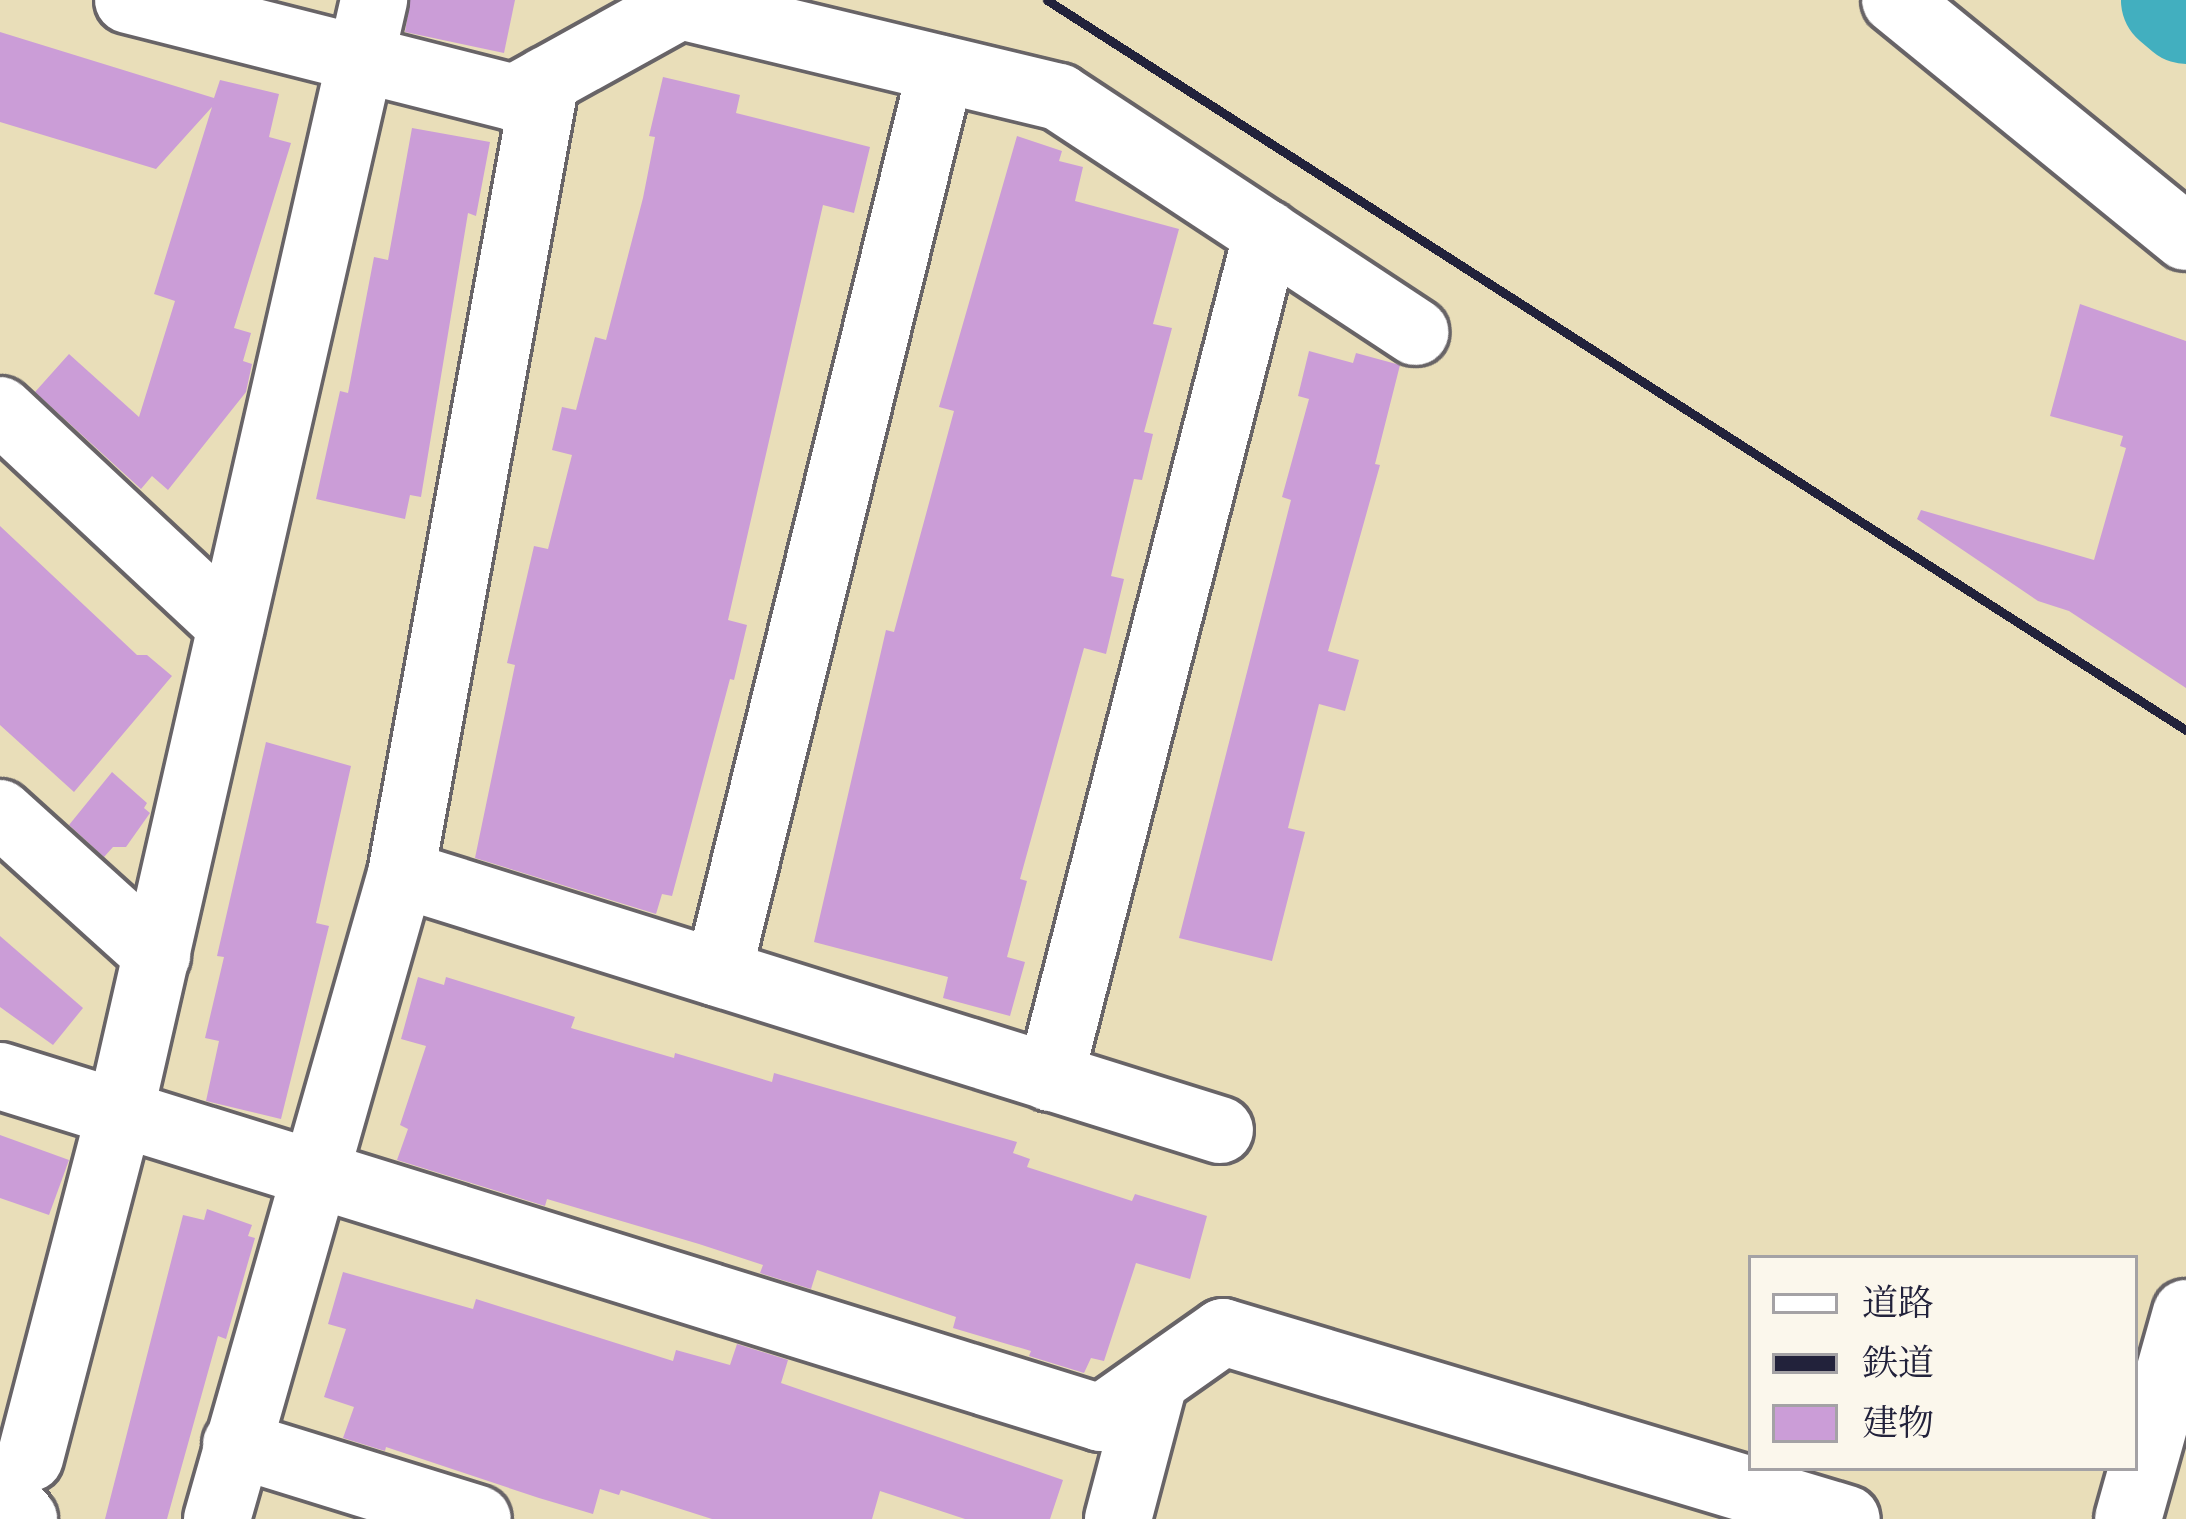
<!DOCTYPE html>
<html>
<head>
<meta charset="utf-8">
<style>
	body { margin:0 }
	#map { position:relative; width:2186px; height:1519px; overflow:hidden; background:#e9deb9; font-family:"Sorts Mill Goudy","Noto Serif JP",serif }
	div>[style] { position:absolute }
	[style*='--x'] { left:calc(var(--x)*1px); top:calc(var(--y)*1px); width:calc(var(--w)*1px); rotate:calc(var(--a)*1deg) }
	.river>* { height:105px; margin:-52.5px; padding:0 52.5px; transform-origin:52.5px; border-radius:52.5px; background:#42afbf }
	.building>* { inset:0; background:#cb9dd7 }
	.roads { filter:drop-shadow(3px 0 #686467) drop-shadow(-3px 0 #686467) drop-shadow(0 3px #686467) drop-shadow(0 -3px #686467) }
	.minor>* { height:66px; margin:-33px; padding:0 33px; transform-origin:33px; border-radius:33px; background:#fff }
	.major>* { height:66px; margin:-33px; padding:0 33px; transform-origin:33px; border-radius:33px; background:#fff }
	.rail>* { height:9px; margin:-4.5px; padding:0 4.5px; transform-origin:4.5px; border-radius:4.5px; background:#22223b }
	span { translate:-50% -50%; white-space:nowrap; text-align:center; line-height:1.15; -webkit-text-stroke:10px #fbf7ec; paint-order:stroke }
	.legend { position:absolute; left:1748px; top:1255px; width:390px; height:216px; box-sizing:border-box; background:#fbf7ec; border:3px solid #a4a2a5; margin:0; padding:15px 21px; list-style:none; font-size:36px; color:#22223b }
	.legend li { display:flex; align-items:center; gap:24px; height:60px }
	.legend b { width:60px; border:3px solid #a4a2a5 }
</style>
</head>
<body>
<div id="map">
	<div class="river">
		<div style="--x:2173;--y:0;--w:17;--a:40"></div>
	</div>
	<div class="building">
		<div style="clip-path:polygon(410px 0,515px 0,504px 53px,405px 32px)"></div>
		<div style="clip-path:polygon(0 32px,214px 98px,220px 80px,279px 94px,269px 137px,291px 143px,234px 328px,251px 333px,243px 361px,252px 364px,246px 392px,168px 490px,152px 476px,141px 489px,35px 392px,69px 354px,139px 417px,175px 301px,154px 294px,212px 107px,156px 169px,0 122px)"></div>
		<div style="clip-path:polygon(663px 77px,740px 95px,736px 113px,870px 147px,854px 213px,823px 205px,728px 620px,747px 625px,734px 680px,730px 679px,672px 896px,662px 894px,656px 914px,475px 858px,515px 665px,507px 663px,534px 546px,548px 549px,572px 455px,552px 450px,562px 407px,576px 410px,595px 337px,606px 340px,643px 198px,655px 137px,649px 136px)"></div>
		<div style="clip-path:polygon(412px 128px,490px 142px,476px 216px,468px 213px,421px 497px,410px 495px,405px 519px,316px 499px,340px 391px,348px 393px,374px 257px,388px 260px)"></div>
		<div style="clip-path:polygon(1017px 136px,1062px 151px,1059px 161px,1083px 167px,1075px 201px,1179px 229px,1153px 324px,1172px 328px,1144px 432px,1153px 434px,1142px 480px,1134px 479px,1111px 576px,1124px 579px,1106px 654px,1084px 648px,1020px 879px,1027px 881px,1007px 957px,1025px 962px,1010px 1016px,943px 998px,948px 977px,814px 942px,886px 630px,894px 632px,954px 411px,939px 407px)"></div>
		<div style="clip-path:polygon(2080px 304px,2186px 341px,2186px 688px,2069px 611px,2038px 601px,1917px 519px,1921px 510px,2094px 560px,2126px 448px,2120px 446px,2123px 436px,2050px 416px)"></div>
		<div style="clip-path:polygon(1309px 351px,1353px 363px,1356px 353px,1400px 365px,1375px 464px,1380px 465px,1328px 651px,1359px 660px,1345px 711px,1319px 704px,1288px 828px,1305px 832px,1272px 961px,1179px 938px,1291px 500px,1282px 497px,1309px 399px,1298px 396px)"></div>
		<div style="clip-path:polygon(0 526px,137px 655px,147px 655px,172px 676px,74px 792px,0 725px)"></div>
		<div style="clip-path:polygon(266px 742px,351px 766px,316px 923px,329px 926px,281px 1119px,206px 1101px,219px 1041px,205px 1038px,224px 957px,217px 956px)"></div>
		<div style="clip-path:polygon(112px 772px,147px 803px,144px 808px,150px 813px,126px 847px,113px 847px,104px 857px,69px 825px)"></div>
		<div style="clip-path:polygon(0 936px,83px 1008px,53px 1045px,0 1007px)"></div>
		<div style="clip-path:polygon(418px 977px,444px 985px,446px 977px,575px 1017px,571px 1028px,674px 1058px,675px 1053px,772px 1082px,774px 1073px,1017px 1142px,1013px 1153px,1030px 1159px,1027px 1167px,1132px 1201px,1135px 1194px,1207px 1216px,1190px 1279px,1136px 1263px,1104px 1361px,1091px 1358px,1084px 1373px,1029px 1356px,1031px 1351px,953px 1328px,956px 1317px,817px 1270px,811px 1289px,760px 1273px,763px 1265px,699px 1244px,547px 1199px,545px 1206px,397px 1160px,408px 1129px,400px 1125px,426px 1046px,401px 1039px)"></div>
		<div style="clip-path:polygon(0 1135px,69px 1160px,49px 1215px,0 1198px)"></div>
		<div style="clip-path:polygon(207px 1209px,252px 1225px,248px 1236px,255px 1238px,226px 1339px,218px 1336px,167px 1519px,105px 1519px,183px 1215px,204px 1220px)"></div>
		<div style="clip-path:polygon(343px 1272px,473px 1309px,476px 1299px,673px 1361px,676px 1350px,730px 1365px,737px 1344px,788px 1360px,781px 1383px,1063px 1480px,1050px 1519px,965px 1519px,880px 1491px,872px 1519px,712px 1519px,621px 1490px,619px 1495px,600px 1489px,593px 1514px,539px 1498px,386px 1447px,385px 1451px,343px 1438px,354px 1407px,324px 1397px,346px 1329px,328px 1324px)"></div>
	</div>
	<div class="roads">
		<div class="minor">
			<div style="--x:128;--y:0;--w:398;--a:14.2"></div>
			<div style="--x:514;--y:98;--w:190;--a:-29"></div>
			<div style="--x:680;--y:6;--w:390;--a:13.5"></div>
			<div style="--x:1059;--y:97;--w:427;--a:33.4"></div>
			<div style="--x:1895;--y:0;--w:375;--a:39.2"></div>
			<div style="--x:0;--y:410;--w:316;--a:43.1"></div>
			<div style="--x:0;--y:813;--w:212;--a:42.1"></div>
			<div style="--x:401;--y:874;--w:858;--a:17.36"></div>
			<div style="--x:718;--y:973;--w:931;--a:-76.14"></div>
			<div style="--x:0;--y:1076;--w:1153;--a:17.26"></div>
			<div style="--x:1101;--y:1418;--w:149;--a:-35.2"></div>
			<div style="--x:1223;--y:1332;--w:651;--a:16.68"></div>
			<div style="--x:1050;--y:1078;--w:872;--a:-75.6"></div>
			<div style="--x:236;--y:1444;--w:253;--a:17.2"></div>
			<div style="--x:30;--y:1458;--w:357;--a:-75.4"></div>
			<div style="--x:120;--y:1113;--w:1142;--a:-77.14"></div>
			<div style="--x:0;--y:1492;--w:36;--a:48"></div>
			<div style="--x:217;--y:1519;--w:671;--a:-74.08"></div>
			<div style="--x:401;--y:874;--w:807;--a:-79.65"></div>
			<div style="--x:1118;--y:1519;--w:141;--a:-75.2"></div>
		</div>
		<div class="major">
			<div style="--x:2128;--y:1519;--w:214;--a:-74.3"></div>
		</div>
	</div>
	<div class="rail">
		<div style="--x:1047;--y:0;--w:1353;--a:32.66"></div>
	</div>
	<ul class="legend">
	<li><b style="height:15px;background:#fff"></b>道路</li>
	<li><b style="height:15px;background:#22223b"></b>鉄道</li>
	<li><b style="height:33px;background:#cb9dd7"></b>建物</li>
	</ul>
</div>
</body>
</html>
